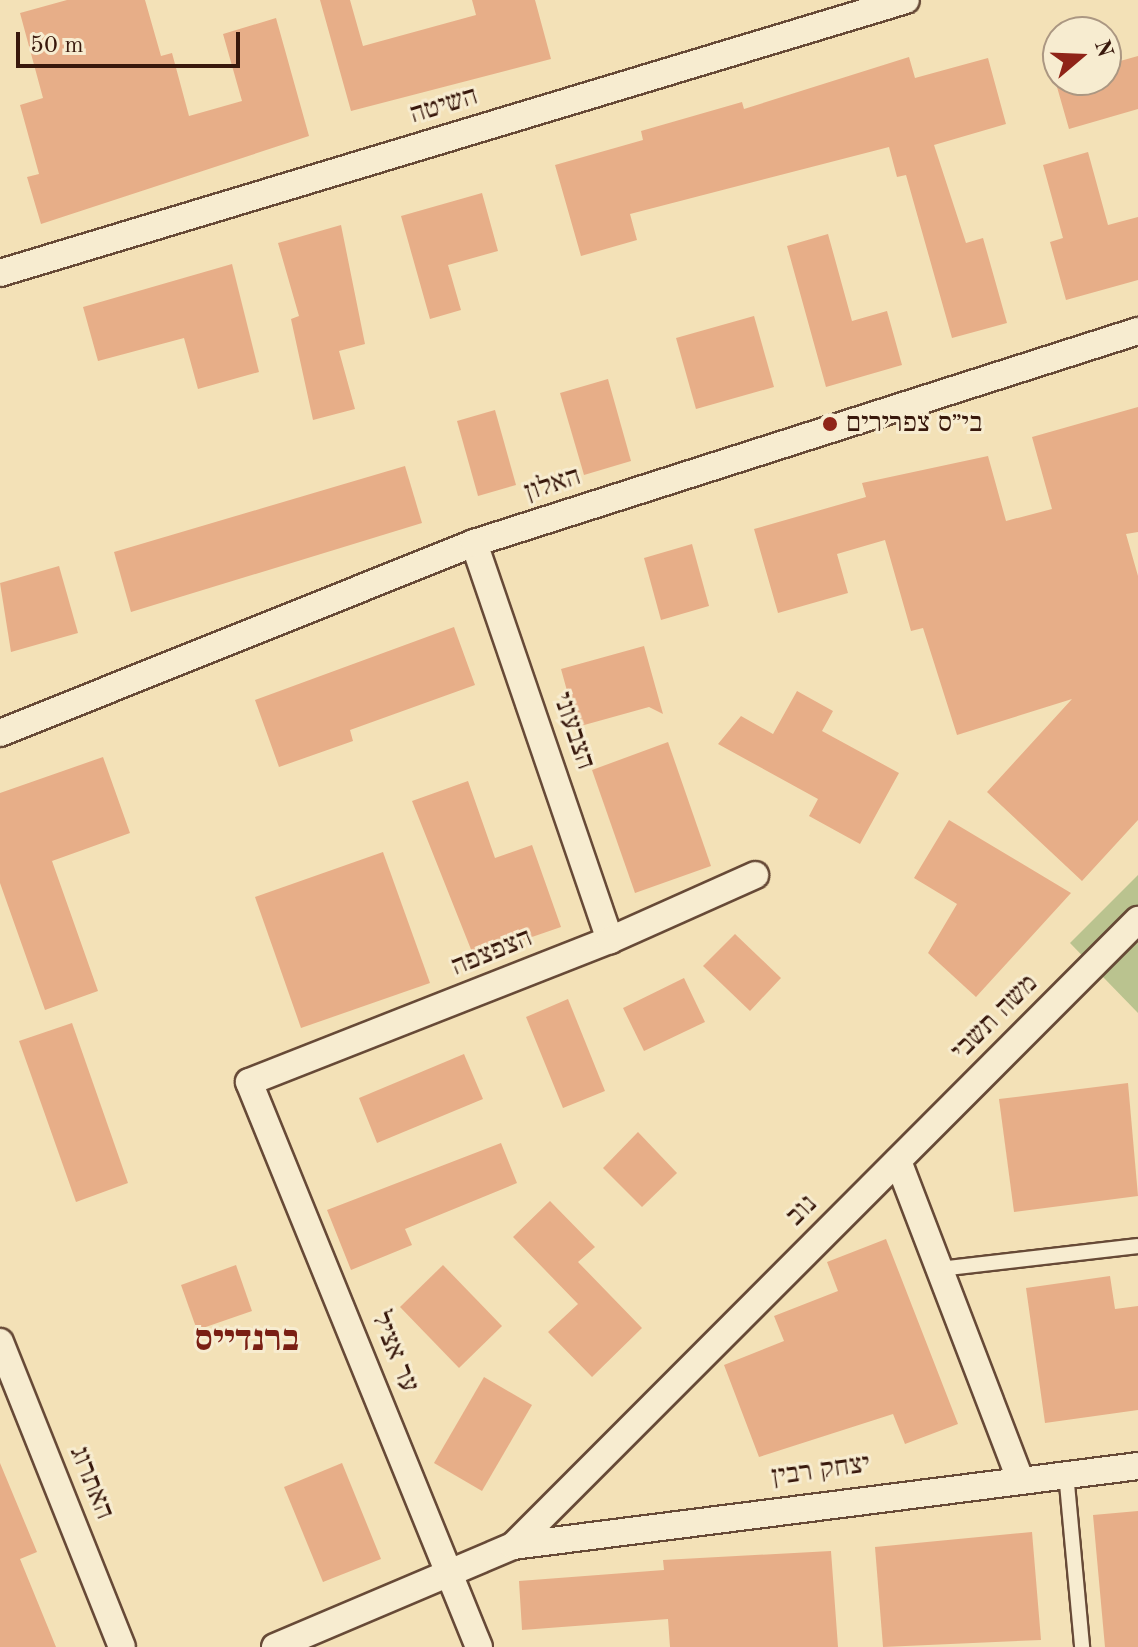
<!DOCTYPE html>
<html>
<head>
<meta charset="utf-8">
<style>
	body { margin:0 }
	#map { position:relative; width:1138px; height:1647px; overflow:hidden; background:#f3e1b7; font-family:"Old Standard TT","Frank Ruhl Libre",serif }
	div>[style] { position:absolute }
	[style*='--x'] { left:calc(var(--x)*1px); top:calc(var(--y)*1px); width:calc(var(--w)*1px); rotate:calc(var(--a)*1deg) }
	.green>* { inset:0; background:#bac38f }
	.building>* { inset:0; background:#e7ae88 }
	.roads { filter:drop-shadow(2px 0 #674a37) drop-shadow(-2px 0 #674a37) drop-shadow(0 2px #674a37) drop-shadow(0 -2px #674a37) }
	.lane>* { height:14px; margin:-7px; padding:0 7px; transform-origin:7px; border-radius:7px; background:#f7ecd0 }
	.street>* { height:26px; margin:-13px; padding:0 13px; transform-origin:13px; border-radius:13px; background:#f7ecd0 }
	.dots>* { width:22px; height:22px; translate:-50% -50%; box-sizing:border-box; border:4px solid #f7ecd0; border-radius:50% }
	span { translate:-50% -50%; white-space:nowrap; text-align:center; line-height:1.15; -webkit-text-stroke:6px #f7ecd0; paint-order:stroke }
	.street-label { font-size:28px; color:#38180c }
	.poi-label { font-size:28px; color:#38180c }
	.left { translate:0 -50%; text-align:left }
	.district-label { font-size:36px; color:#7a1f14; font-weight:700 }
	.north { position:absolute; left:1042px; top:16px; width:80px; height:80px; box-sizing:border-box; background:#f7ecd0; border:2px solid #ab9782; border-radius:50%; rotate:71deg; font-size:22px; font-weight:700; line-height:32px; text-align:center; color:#38180c }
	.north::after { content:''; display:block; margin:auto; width:28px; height:36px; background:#8f2418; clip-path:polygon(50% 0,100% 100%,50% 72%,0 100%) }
	.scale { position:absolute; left:16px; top:32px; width:224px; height:36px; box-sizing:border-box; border:4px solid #38180c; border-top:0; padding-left:10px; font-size:24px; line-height:28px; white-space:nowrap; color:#38180c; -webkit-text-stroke:6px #f7ecd0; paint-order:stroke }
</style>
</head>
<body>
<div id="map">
	<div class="green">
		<div style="clip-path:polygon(1138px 875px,1138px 1013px,1070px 943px)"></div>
	</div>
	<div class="building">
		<div style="clip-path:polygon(67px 0,145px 0,161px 56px,172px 53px,189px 116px,242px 101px,223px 34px,276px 18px,309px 136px,41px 224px,27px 177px,39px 174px,20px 105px,43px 98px,20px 13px)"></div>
		<div style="clip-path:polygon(320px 0,350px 0,363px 46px,476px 15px,472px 0,535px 0,551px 59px,351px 111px)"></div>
		<div style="clip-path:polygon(1138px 56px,1138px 109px,1069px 129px,1055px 80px,1106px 80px,1106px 65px)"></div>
		<div style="clip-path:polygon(909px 57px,915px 78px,988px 58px,1006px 124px,934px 145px,966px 243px,983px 238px,1007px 323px,952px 338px,906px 175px,897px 177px,889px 147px,630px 214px,637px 240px,581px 256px,555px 165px,643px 140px,641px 131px,742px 102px,744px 109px)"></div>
		<div style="clip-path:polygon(1088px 152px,1108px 225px,1138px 217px,1138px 280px,1066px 300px,1050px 242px,1063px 238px,1043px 165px)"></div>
		<div style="clip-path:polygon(482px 193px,498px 251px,448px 265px,461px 310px,430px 319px,401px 216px)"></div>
		<div style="clip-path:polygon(341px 225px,365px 344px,339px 351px,355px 409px,313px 420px,291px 319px,299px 316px,278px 243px)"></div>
		<div style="clip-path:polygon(828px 234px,852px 321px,887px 311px,902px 365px,826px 387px,787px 246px)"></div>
		<div style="clip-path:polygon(232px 264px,259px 372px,198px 389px,184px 338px,98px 361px,83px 307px)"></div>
		<div style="clip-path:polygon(754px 316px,774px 387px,696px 409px,676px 338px)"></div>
		<div style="clip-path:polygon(608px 379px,631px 461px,584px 475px,560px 393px)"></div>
		<div style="clip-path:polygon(1138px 407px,1138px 532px,1126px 534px,1138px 576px,1138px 820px,1082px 881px,987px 792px,1072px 699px,957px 735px,923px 628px,911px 631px,885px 540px,837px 554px,848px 593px,778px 613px,754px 529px,866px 497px,862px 483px,988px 456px,1006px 521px,1052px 509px,1032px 437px)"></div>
		<div style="clip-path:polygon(495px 410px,516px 485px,478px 496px,457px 421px)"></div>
		<div style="clip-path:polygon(405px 466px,422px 523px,131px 612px,114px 552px)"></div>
		<div style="clip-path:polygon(692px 544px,709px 606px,661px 620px,644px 558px)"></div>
		<div style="clip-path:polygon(59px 566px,78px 633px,11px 652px,0 583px)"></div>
		<div style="clip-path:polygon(454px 627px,475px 685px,350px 730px,353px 741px,279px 767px,255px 700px)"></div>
		<div style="clip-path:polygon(644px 646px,663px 714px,649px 707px,577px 727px,561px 669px)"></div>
		<div style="clip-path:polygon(797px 691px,833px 711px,822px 731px,899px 773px,860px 844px,809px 816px,818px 799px,718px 744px,741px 716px,773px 734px)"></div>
		<div style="clip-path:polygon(668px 742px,711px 866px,635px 893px,592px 770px)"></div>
		<div style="clip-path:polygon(103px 757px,130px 833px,52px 861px,98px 991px,45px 1010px,0 883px,0 793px)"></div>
		<div style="clip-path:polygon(468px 781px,495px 858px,532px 845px,561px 927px,474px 957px,412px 801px)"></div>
		<div style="clip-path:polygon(949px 820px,1071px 893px,976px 997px,928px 953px,957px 904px,914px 878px)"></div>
		<div style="clip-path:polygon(383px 852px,430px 983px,301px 1028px,255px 897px)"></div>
		<div style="clip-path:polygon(735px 934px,781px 978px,750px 1011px,703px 966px)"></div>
		<div style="clip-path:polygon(684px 978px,705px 1022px,644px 1051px,623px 1008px)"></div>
		<div style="clip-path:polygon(568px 999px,605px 1091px,563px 1108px,526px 1017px)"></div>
		<div style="clip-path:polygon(72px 1023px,128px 1183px,76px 1202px,19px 1041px)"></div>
		<div style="clip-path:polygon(464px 1054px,483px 1099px,377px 1143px,359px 1098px)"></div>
		<div style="clip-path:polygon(1128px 1083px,1138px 1196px,1014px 1212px,999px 1099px)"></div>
		<div style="clip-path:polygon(638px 1132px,677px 1173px,642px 1207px,603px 1168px)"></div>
		<div style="clip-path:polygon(501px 1143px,517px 1183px,405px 1229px,412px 1245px,351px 1270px,327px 1210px)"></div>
		<div style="clip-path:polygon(550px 1201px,595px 1247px,578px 1262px,642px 1328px,592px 1377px,548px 1332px,578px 1304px,513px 1237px)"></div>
		<div style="clip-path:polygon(886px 1239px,958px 1424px,905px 1444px,893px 1414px,759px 1457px,724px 1365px,784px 1341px,774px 1316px,838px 1291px,827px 1262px)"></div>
		<div style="clip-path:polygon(236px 1265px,252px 1311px,197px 1330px,181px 1285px)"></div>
		<div style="clip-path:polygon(443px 1265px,502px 1326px,459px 1368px,400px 1307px)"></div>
		<div style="clip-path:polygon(1110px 1276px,1115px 1309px,1138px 1306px,1138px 1410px,1045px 1423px,1026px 1288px)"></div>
		<div style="clip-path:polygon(484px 1377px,532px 1405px,482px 1491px,434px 1463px)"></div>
		<div style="clip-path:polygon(0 1463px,37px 1552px,20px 1559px,56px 1647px,0 1647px)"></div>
		<div style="clip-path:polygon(342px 1463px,381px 1559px,323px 1582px,284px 1487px)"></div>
		<div style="clip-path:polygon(1138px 1511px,1138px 1647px,1105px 1647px,1093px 1515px)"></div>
		<div style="clip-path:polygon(1032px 1532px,1041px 1640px,883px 1647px,875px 1547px)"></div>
		<div style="clip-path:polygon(831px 1551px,838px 1647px,670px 1647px,668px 1619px,522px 1630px,519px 1581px,664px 1570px,663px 1560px)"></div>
	</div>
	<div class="roads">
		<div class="lane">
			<div style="--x:940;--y:1269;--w:199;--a:-6.6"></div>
			<div style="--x:1066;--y:1473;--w:175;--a:84.7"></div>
		</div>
		<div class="street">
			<div style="--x:0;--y:273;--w:946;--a:-16.77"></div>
			<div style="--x:474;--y:543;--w:420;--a:71.1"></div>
			<div style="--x:0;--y:733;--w:511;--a:-21.84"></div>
			<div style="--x:474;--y:543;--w:697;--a:-17.71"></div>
			<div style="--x:898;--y:1161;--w:337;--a:69"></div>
			<div style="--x:0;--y:1342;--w:328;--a:68.2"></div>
			<div style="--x:513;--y:1546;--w:885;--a:-45.05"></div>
			<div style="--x:275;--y:1647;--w:259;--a:-23"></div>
			<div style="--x:513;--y:1546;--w:630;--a:-7.29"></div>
			<div style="--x:479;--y:1647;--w:610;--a:-112.15"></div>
			<div style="--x:249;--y:1082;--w:388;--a:-21.5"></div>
			<div style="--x:610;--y:940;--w:159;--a:-24.1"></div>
		</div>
	</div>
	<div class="dots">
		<div style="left:830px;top:424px;background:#8f2418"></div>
	</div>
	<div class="street-label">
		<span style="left:444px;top:106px;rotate:-17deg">השיטה</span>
		<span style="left:553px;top:485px;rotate:-18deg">האלון</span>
		<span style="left:573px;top:731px;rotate:71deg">הצבעוני</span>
		<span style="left:492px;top:953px;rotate:-22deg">הצפצפה</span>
		<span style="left:995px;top:1018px;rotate:-45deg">משה תשבי</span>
		<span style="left:802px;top:1211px;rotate:-45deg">נוב</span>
		<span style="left:394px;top:1352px;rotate:68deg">ער אציל</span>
		<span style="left:821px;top:1471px;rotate:-8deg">יצחק רבין</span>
		<span style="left:91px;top:1483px;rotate:68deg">האתרוג</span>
	</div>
	<div class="poi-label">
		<span class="left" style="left:846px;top:424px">בי״ס צפרירים</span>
	</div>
	<div class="district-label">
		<span style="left:247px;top:1342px">ברנדייס</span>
	</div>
	<div class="north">N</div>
	<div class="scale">50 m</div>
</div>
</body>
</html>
